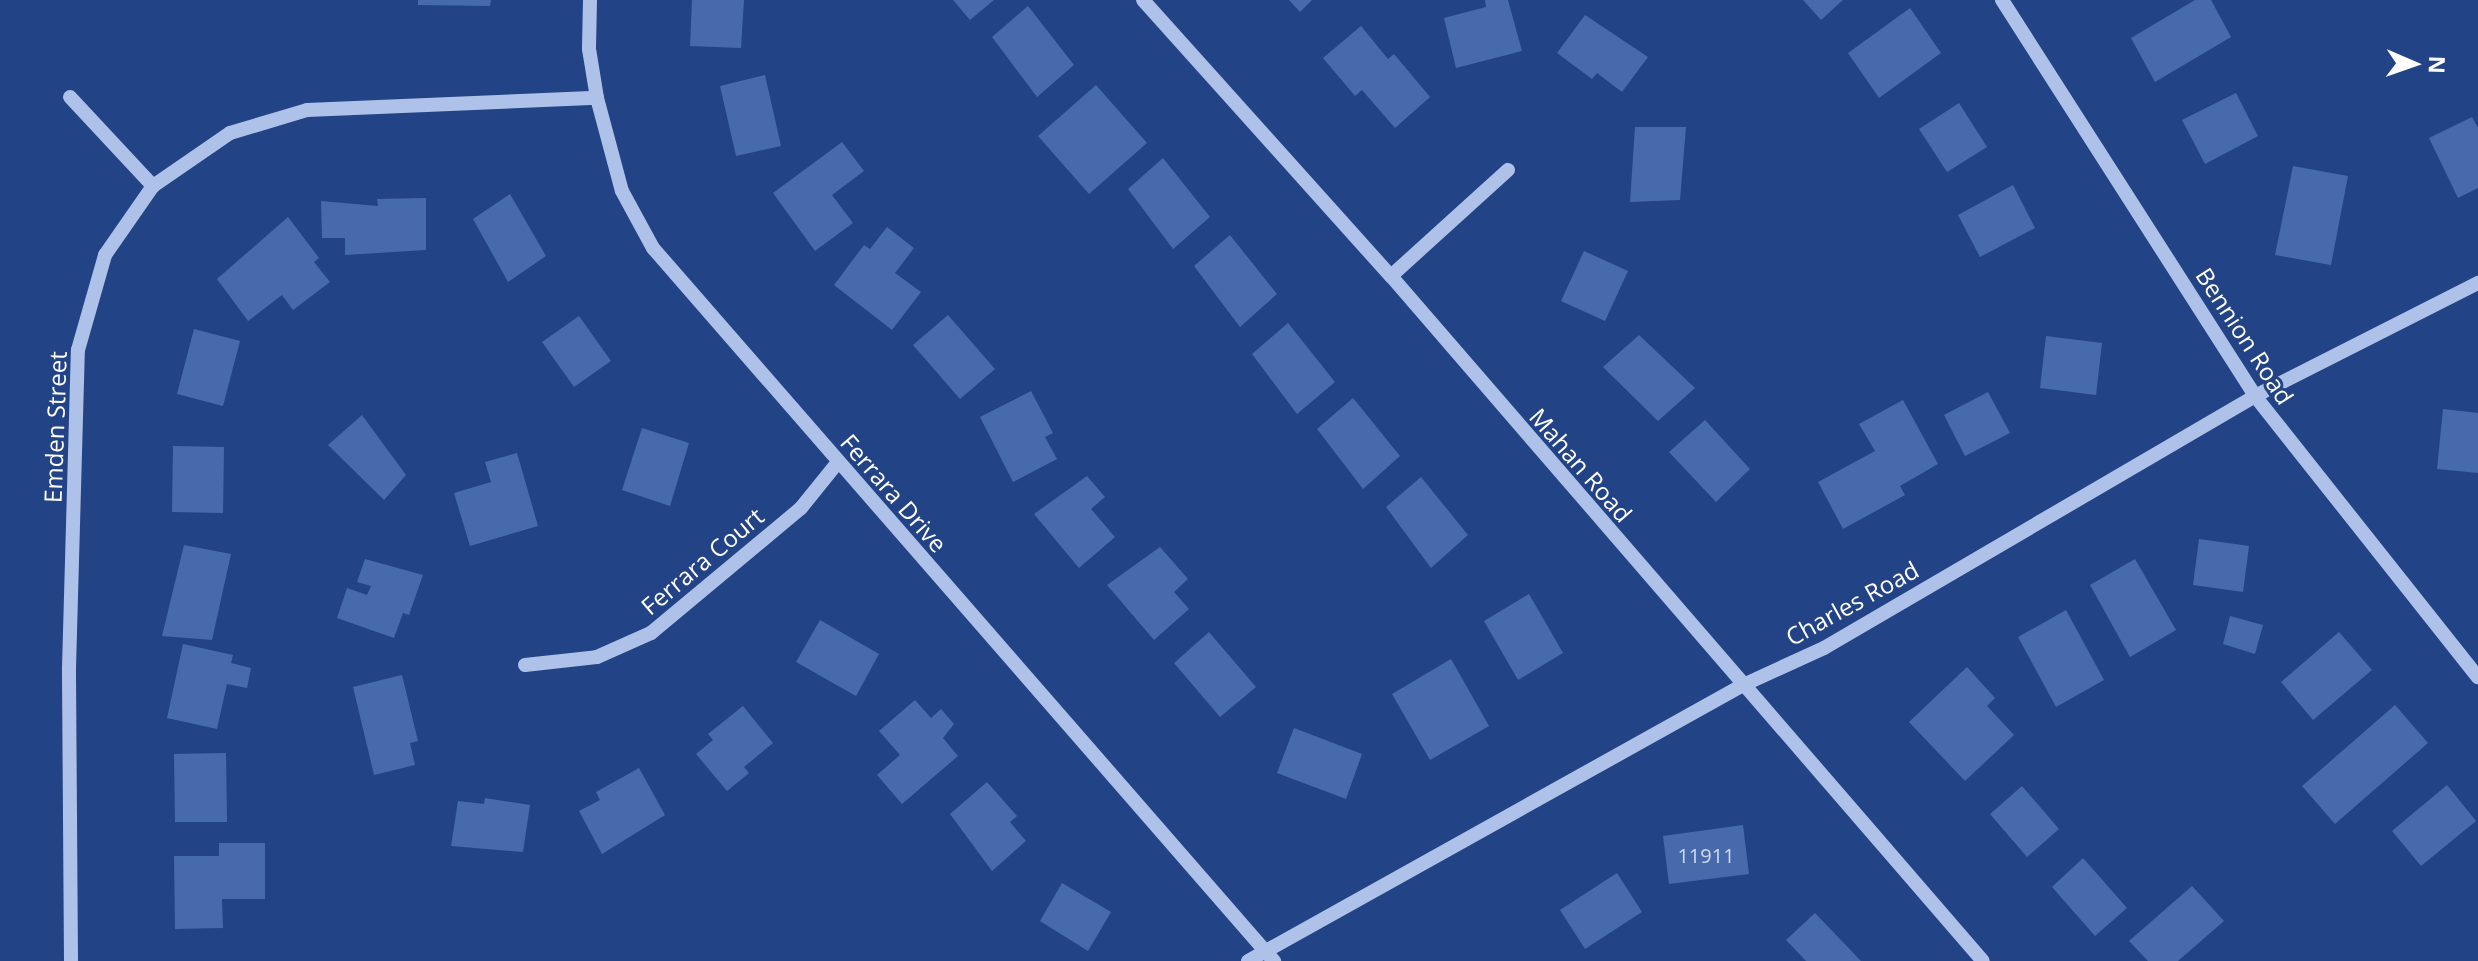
<!DOCTYPE html>
<html>
<head>
<meta charset="utf-8">
<style>
	body { margin:0 }
	#map { position:relative; width:2478px; height:961px; overflow:hidden; background:#234387; font-family:"Open Sans",sans-serif }
	div>[style] { position:absolute }
	[style*='--x'] { left:calc(var(--x)*1px); top:calc(var(--y)*1px); width:calc(var(--w)*1px); rotate:calc(var(--a)*1deg) }
	.building>* { inset:0; background:#476aad }
	.minor>* { height:14px; margin:-7px; padding:0 7px; transform-origin:7px; border-radius:7px; background:#aec2e9 }
	span { translate:-50% -50%; white-space:nowrap; text-align:center; line-height:1.15; -webkit-text-stroke:6px #234387; paint-order:stroke }
	.number-label { font-size:20px; color:#d1daea }
	.number-label span { -webkit-text-stroke-width:0 }
	.street-label { font-size:24px; color:#fff }
	.north { position:absolute; left:2374px; top:24px; width:80px; height:80px; -webkit-text-stroke:6px #234387; paint-order:stroke; rotate:92deg; font-size:22px; font-weight:700; line-height:32px; text-align:center; color:#fff }
	.north::after { content:''; display:block; margin:auto; width:28px; height:36px; background:#fff; clip-path:polygon(50% 0,100% 100%,50% 72%,0 100%) }
</style>
</head>
<body>
<div id="map">
	<div class="building">
		<div style="clip-path:polygon(418px 0,491px 0,490px 6px,418px 5px)"></div>
		<div style="clip-path:polygon(692px 0,744px 0,741px 48px,690px 46px)"></div>
		<div style="clip-path:polygon(953px 0,994px 0,970px 20px)"></div>
		<div style="clip-path:polygon(1289px 0,1312px 0,1300px 12px)"></div>
		<div style="clip-path:polygon(1485px 0,1508px 0,1522px 51px,1456px 68px,1444px 18px,1486px 7px)"></div>
		<div style="clip-path:polygon(1803px 0,1843px 0,1821px 20px)"></div>
		<div style="clip-path:polygon(2195px 0,2211px 0,2231px 37px,2155px 82px,2131px 38px)"></div>
		<div style="clip-path:polygon(1028px 6px,1074px 65px,1037px 97px,992px 37px)"></div>
		<div style="clip-path:polygon(1910px 8px,1941px 53px,1879px 98px,1848px 53px)"></div>
		<div style="clip-path:polygon(1585px 15px,1648px 57px,1622px 92px,1597px 73px,1592px 79px,1557px 53px)"></div>
		<div style="clip-path:polygon(1361px 26px,1388px 59px,1394px 54px,1430px 97px,1395px 128px,1362px 90px,1355px 96px,1323px 58px)"></div>
		<div style="clip-path:polygon(765px 75px,781px 146px,736px 156px,720px 86px)"></div>
		<div style="clip-path:polygon(1096px 85px,1147px 143px,1089px 194px,1038px 136px)"></div>
		<div style="clip-path:polygon(2236px 93px,2258px 136px,2205px 164px,2182px 120px)"></div>
		<div style="clip-path:polygon(1959px 103px,1987px 147px,1947px 172px,1919px 129px)"></div>
		<div style="clip-path:polygon(2472px 117px,2478px 128px,2478px 188px,2458px 198px,2429px 138px)"></div>
		<div style="clip-path:polygon(1635px 127px,1686px 127px,1680px 200px,1630px 202px)"></div>
		<div style="clip-path:polygon(842px 142px,864px 171px,832px 195px,853px 223px,815px 251px,773px 193px)"></div>
		<div style="clip-path:polygon(1163px 158px,1210px 217px,1173px 249px,1128px 189px)"></div>
		<div style="clip-path:polygon(2293px 166px,2348px 176px,2331px 265px,2275px 255px)"></div>
		<div style="clip-path:polygon(2013px 185px,2035px 228px,1980px 257px,1958px 215px)"></div>
		<div style="clip-path:polygon(510px 194px,546px 256px,508px 282px,473px 219px)"></div>
		<div style="clip-path:polygon(426px 198px,426px 250px,345px 255px,345px 238px,322px 238px,321px 201px,378px 206px,377px 199px)"></div>
		<div style="clip-path:polygon(288px 217px,319px 258px,314px 262px,330px 282px,293px 310px,282px 295px,248px 321px,217px 279px)"></div>
		<div style="clip-path:polygon(887px 227px,914px 248px,895px 273px,921px 292px,892px 330px,834px 285px,864px 245px,870px 249px)"></div>
		<div style="clip-path:polygon(1230px 235px,1277px 294px,1240px 327px,1194px 266px)"></div>
		<div style="clip-path:polygon(1584px 251px,1628px 271px,1605px 321px,1561px 301px)"></div>
		<div style="clip-path:polygon(948px 315px,995px 369px,960px 399px,913px 345px)"></div>
		<div style="clip-path:polygon(579px 316px,611px 361px,574px 387px,542px 342px)"></div>
		<div style="clip-path:polygon(1288px 323px,1335px 382px,1297px 414px,1252px 354px)"></div>
		<div style="clip-path:polygon(194px 329px,240px 341px,223px 406px,177px 394px)"></div>
		<div style="clip-path:polygon(1639px 335px,1695px 388px,1658px 421px,1603px 367px)"></div>
		<div style="clip-path:polygon(2046px 336px,2102px 343px,2096px 395px,2040px 388px)"></div>
		<div style="clip-path:polygon(1031px 391px,1053px 433px,1045px 437px,1057px 459px,1013px 482px,980px 417px)"></div>
		<div style="clip-path:polygon(1988px 392px,2010px 433px,1965px 456px,1944px 415px)"></div>
		<div style="clip-path:polygon(1353px 398px,1400px 456px,1363px 489px,1317px 429px)"></div>
		<div style="clip-path:polygon(1903px 400px,1938px 464px,1900px 486px,1905px 495px,1843px 529px,1818px 482px,1875px 451px,1859px 424px)"></div>
		<div style="clip-path:polygon(2443px 409px,2478px 413px,2478px 473px,2437px 469px)"></div>
		<div style="clip-path:polygon(362px 415px,406px 475px,384px 500px,328px 445px)"></div>
		<div style="clip-path:polygon(1705px 420px,1750px 469px,1716px 502px,1669px 452px)"></div>
		<div style="clip-path:polygon(642px 428px,689px 443px,670px 506px,622px 490px)"></div>
		<div style="clip-path:polygon(173px 446px,224px 447px,223px 513px,172px 512px)"></div>
		<div style="clip-path:polygon(517px 453px,538px 526px,470px 546px,454px 493px,491px 482px,485px 462px)"></div>
		<div style="clip-path:polygon(1087px 476px,1105px 497px,1091px 509px,1115px 537px,1079px 568px,1034px 514px)"></div>
		<div style="clip-path:polygon(1421px 477px,1468px 535px,1431px 568px,1386px 507px)"></div>
		<div style="clip-path:polygon(2199px 539px,2249px 546px,2243px 592px,2193px 585px)"></div>
		<div style="clip-path:polygon(184px 545px,231px 554px,212px 640px,162px 636px)"></div>
		<div style="clip-path:polygon(1160px 547px,1188px 579px,1174px 592px,1189px 609px,1154px 640px,1107px 585px)"></div>
		<div style="clip-path:polygon(365px 559px,423px 575px,409px 615px,403px 613px,394px 638px,337px 618px,347px 588px,367px 595px,371px 586px,357px 582px)"></div>
		<div style="clip-path:polygon(2135px 559px,2176px 630px,2130px 657px,2090px 585px)"></div>
		<div style="clip-path:polygon(1529px 594px,1563px 653px,1518px 680px,1484px 621px)"></div>
		<div style="clip-path:polygon(2066px 610px,2104px 680px,2056px 707px,2018px 637px)"></div>
		<div style="clip-path:polygon(2230px 616px,2263px 625px,2255px 654px,2223px 644px)"></div>
		<div style="clip-path:polygon(820px 620px,879px 654px,856px 696px,796px 662px)"></div>
		<div style="clip-path:polygon(1209px 632px,1256px 687px,1220px 717px,1174px 663px)"></div>
		<div style="clip-path:polygon(2339px 632px,2372px 670px,2313px 720px,2281px 682px)"></div>
		<div style="clip-path:polygon(183px 644px,233px 655px,231px 663px,251px 668px,247px 688px,227px 684px,217px 729px,167px 718px)"></div>
		<div style="clip-path:polygon(1451px 659px,1489px 726px,1430px 760px,1392px 694px)"></div>
		<div style="clip-path:polygon(1967px 667px,1995px 698px,1987px 706px,2014px 735px,1965px 781px,1909px 722px)"></div>
		<div style="clip-path:polygon(402px 675px,418px 741px,410px 743px,415px 765px,374px 775px,353px 687px)"></div>
		<div style="clip-path:polygon(915px 700px,931px 718px,941px 709px,954px 724px,943px 738px,958px 756px,902px 804px,877px 775px,900px 755px,879px 731px)"></div>
		<div style="clip-path:polygon(2395px 705px,2428px 743px,2335px 824px,2302px 786px)"></div>
		<div style="clip-path:polygon(743px 706px,773px 743px,744px 767px,749px 773px,727px 791px,696px 754px,713px 740px,708px 734px)"></div>
		<div style="clip-path:polygon(1294px 728px,1362px 754px,1346px 799px,1277px 773px)"></div>
		<div style="clip-path:polygon(226px 753px,227px 822px,175px 822px,174px 754px)"></div>
		<div style="clip-path:polygon(639px 768px,665px 815px,602px 854px,579px 811px,600px 800px,596px 792px)"></div>
		<div style="clip-path:polygon(987px 782px,1017px 816px,1010px 822px,1026px 841px,992px 871px,950px 814px)"></div>
		<div style="clip-path:polygon(2447px 785px,2476px 821px,2421px 866px,2392px 831px)"></div>
		<div style="clip-path:polygon(2022px 786px,2059px 829px,2027px 857px,1990px 814px)"></div>
		<div style="clip-path:polygon(485px 798px,530px 805px,523px 852px,451px 846px,458px 801px,484px 804px)"></div>
		<div style="clip-path:polygon(1743px 825px,1749px 874px,1669px 884px,1663px 836px)"></div>
		<div style="clip-path:polygon(219px 843px,265px 843px,265px 899px,222px 899px,223px 928px,175px 929px,174px 856px,219px 856px)"></div>
		<div style="clip-path:polygon(2083px 858px,2127px 908px,2095px 936px,2052px 887px)"></div>
		<div style="clip-path:polygon(1617px 873px,1642px 912px,1585px 949px,1560px 910px)"></div>
		<div style="clip-path:polygon(1062px 883px,1111px 912px,1088px 951px,1040px 921px)"></div>
		<div style="clip-path:polygon(2192px 886px,2224px 921px,2178px 961px,2148px 961px,2129px 941px)"></div>
		<div style="clip-path:polygon(1815px 913px,1861px 961px,1806px 961px,1786px 940px)"></div>
	</div>
	<div class="minor">
		<div style="--x:590;--y:0;--w:49;--a:91.2"></div>
		<div style="--x:589;--y:49;--w:50;--a:80.7"></div>
		<div style="--x:597;--y:98;--w:96;--a:75"></div>
		<div style="--x:622;--y:191;--w:65;--a:61.5"></div>
		<div style="--x:653;--y:248;--w:946;--a:48.95"></div>
		<div style="--x:1143;--y:0;--w:371;--a:48.1"></div>
		<div style="--x:1391;--y:276;--w:905;--a:49.17"></div>
		<div style="--x:2002;--y:0;--w:470;--a:57.4"></div>
		<div style="--x:2255;--y:396;--w:359;--a:51.6"></div>
		<div style="--x:70;--y:97;--w:122;--a:47"></div>
		<div style="--x:1391;--y:276;--w:158;--a:-42.2"></div>
		<div style="--x:525;--y:665;--w:72;--a:-6.3"></div>
		<div style="--x:597;--y:657;--w:59;--a:-24"></div>
		<div style="--x:651;--y:633;--w:195;--a:-39.8"></div>
		<div style="--x:801;--y:508;--w:59;--a:-51.2"></div>
		<div style="--x:71;--y:961;--w:293;--a:-90.4"></div>
		<div style="--x:69;--y:668;--w:318;--a:-88.4"></div>
		<div style="--x:78;--y:350;--w:99;--a:-74.1"></div>
		<div style="--x:105;--y:255;--w:84;--a:-55.2"></div>
		<div style="--x:153;--y:186;--w:93;--a:-34.5"></div>
		<div style="--x:230;--y:133;--w:80;--a:-16.6"></div>
		<div style="--x:307;--y:110;--w:290;--a:-2.4"></div>
		<div style="--x:1248;--y:961;--w:565;--a:-29.15"></div>
		<div style="--x:1741;--y:686;--w:91;--a:-24.6"></div>
		<div style="--x:1824;--y:648;--w:499;--a:-30.3"></div>
		<div style="--x:2255;--y:396;--w:250;--a:-26.9"></div>
	</div>
	<div class="number-label">
		<span style="left:1706px;top:855px">11911</span>
	</div>
	<div class="street-label">
		<span style="left:2245px;top:336px;rotate:57deg">Bennion Road</span>
		<span style="left:55px;top:427px;rotate:-88deg">Emden Street</span>
		<span style="left:1581px;top:465px;rotate:49deg">Mahan Road</span>
		<span style="left:894px;top:493px;rotate:49deg">Ferrara Drive</span>
		<span style="left:702px;top:561px;rotate:-40deg">Ferrara Court</span>
		<span style="left:1852px;top:603px;rotate:-29deg">Charles Road</span>
	</div>
	<div class="north">N</div>
</div>
</body>
</html>
